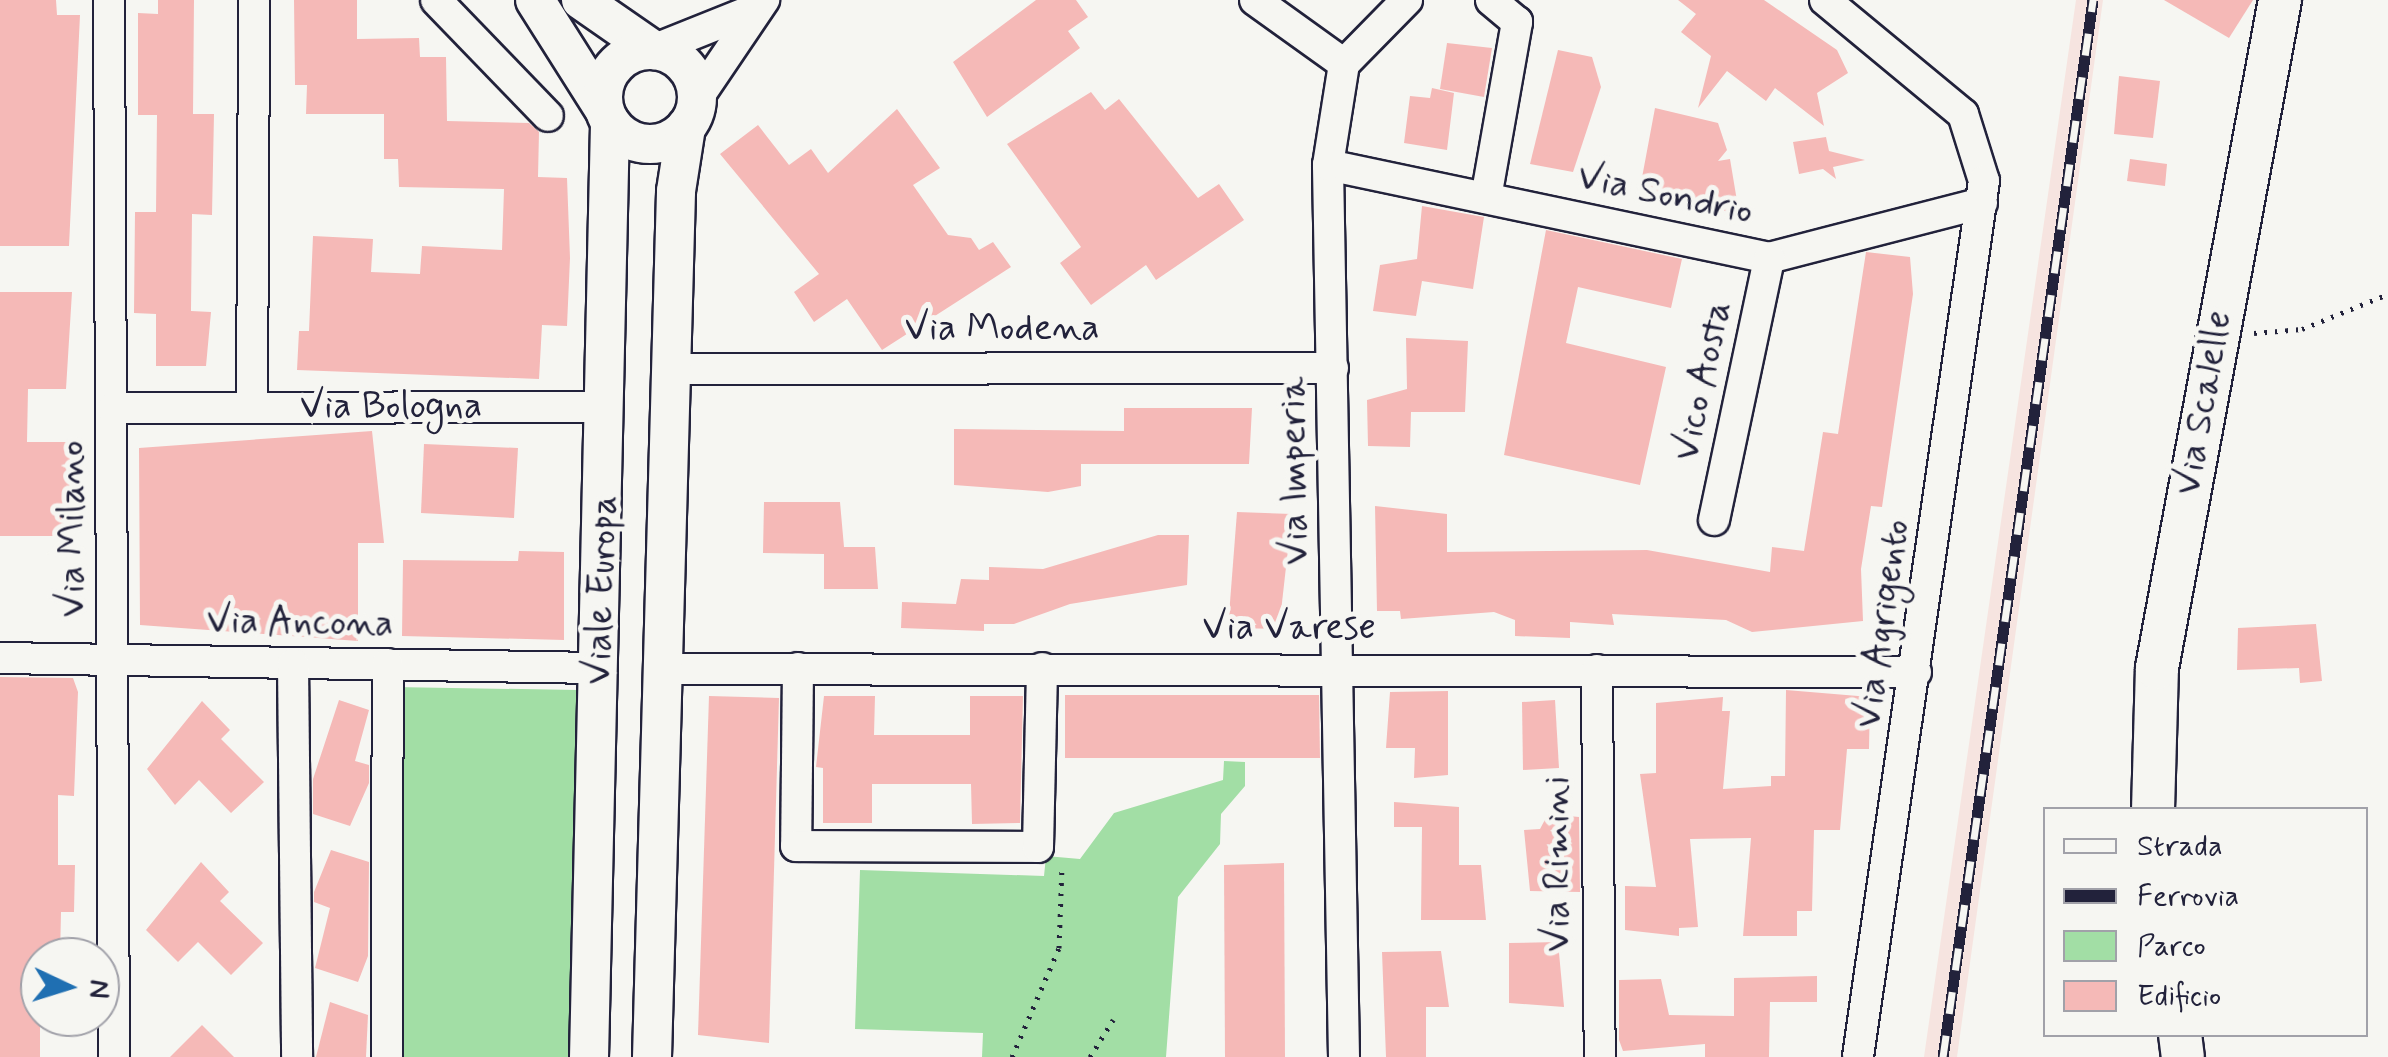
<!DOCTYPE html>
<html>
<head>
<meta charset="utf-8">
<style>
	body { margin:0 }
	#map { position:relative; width:2388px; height:1057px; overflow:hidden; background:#f6f6f2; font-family:Mynerve,sans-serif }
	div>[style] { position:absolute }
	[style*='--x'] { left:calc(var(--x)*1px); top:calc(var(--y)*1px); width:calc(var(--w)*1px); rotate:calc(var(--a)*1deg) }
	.built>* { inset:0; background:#f6e4e0 }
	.green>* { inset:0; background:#a2dea5 }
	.building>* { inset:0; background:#f5b9b7 }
	.path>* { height:5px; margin-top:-2.5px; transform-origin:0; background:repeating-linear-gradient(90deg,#22223b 0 2.5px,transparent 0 10.5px) }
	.roads { filter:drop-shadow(2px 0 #22223b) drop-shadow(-2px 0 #22223b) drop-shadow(0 2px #22223b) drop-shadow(0 -2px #22223b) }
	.minor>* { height:30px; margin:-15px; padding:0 15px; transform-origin:15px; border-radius:15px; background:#f6f6f2 }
	.tertiary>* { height:38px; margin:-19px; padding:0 19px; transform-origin:19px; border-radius:19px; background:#f6f6f2 }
	.tertiary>.ring { margin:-19px; padding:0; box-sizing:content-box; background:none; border:38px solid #f6f6f2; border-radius:50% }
	.secondary>* { height:42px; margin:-21px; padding:0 21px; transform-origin:21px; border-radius:21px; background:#f6f6f2 }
	.rail>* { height:11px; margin-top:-5.5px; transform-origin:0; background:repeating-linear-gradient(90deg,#f6f6f2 0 22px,#22223b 0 44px); box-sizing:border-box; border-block:2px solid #22223b }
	span { translate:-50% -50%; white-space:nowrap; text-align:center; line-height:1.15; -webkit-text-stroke:10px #f6f6f2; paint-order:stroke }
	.street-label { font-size:38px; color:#22223b }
	.legend { position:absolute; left:2043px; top:807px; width:325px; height:230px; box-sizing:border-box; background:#f6f6f2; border:2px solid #a1a1a9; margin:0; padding:12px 18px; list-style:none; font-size:30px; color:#22223b }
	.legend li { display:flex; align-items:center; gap:20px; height:50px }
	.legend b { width:50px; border:2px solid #a1a1a9 }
	.north { position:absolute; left:20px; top:937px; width:100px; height:100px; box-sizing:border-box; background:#f6f6f2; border:2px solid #a1a1a9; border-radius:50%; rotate:94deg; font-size:28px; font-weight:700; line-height:40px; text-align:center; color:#22223b }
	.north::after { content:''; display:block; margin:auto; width:35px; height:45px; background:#1f6fb2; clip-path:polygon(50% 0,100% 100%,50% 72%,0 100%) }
</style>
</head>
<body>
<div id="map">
	<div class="built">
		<div style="clip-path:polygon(2076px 0,2103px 0,1957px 1057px,1924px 1057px)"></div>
	</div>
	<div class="green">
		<div style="clip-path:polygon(393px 687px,578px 690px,569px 1057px,393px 1057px)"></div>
		<div style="clip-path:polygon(1224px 761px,1245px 762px,1245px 786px,1221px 814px,1220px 844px,1178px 897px,1166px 1057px,982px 1057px,983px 1033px,855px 1029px,860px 870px,1044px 876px,1046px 856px,1080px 859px,1114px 813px,1223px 780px)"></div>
	</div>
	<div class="building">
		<div style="clip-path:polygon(0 0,56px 0,57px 15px,80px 15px,69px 246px,0 246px)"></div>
		<div style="clip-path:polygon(158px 0,194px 0,193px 114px,214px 114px,212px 215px,192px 214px,191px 311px,211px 312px,206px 366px,156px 366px,156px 314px,134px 313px,135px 212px,156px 212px,157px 115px,138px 115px,138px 13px,158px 14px)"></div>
		<div style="clip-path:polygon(294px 0,357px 0,357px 39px,419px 38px,420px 57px,446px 57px,447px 121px,529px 123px,539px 132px,538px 177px,567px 178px,570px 258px,567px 326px,542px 325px,539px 379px,297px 370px,299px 331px,309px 331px,313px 236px,373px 239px,371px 272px,420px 274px,422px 246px,502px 250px,504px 189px,399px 187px,398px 159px,384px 159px,384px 114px,306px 114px,307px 85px,295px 85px)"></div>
		<div style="clip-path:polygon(1036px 0,1076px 0,1088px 17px,1068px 31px,1080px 48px,987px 117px,953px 62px)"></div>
		<div style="clip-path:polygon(1678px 0,1764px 0,1837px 50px,1848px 73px,1817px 93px,1824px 126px,1775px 88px,1766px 101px,1727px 71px,1698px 108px,1711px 56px,1681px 32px,1696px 14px)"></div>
		<div style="clip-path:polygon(2164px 0,2253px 0,2229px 38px)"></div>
		<div style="clip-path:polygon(1447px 43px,1492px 48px,1484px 97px,1440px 89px)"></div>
		<div style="clip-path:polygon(1558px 50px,1592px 57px,1601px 87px,1573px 172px,1530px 164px)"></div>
		<div style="clip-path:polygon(2119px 76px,2160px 81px,2153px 138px,2114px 134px)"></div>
		<div style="clip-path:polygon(1432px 88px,1454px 93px,1447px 150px,1404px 143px,1410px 96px,1430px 98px)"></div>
		<div style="clip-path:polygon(1091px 92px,1105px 110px,1119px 99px,1198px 198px,1219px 184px,1244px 220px,1156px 280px,1146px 265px,1091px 305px,1060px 263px,1081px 247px,1007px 144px)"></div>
		<div style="clip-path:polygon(1655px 108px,1718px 123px,1727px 150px,1718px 161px,1730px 159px,1739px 213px,1638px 199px)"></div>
		<div style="clip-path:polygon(897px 109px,940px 168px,913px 185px,948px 235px,971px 238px,979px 250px,993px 242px,1011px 267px,882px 350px,847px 299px,814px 322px,794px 292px,819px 274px,720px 154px,758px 125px,789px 165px,811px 149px,828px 173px)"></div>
		<div style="clip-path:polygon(1826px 137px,1829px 151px,1865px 160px,1833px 167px,1836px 179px,1823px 169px,1799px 174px,1793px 142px)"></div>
		<div style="clip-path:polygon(2130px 159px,2167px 164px,2165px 186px,2127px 181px)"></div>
		<div style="clip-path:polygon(1422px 206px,1484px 217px,1473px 289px,1422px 281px,1416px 316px,1373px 311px,1380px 265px,1417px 259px)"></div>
		<div style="clip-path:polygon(1546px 230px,1682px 259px,1671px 308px,1578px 287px,1566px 343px,1666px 367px,1640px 485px,1504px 455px)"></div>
		<div style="clip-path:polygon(1866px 252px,1910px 257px,1913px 294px,1882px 507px,1871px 506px,1861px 569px,1863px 621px,1752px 632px,1726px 620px,1612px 614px,1614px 625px,1570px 622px,1570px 638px,1515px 636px,1515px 620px,1494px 612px,1401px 619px,1400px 611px,1377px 611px,1375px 506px,1447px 514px,1447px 552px,1647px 550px,1770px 572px,1772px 547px,1804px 551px,1823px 432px,1838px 434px)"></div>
		<div style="clip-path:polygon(0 292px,72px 292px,66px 389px,28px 389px,27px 442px,70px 442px,70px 536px,0 536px)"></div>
		<div style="clip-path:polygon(1406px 338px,1468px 341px,1465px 412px,1411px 412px,1410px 447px,1368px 446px,1367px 400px,1407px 389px)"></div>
		<div style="clip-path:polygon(1124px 408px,1252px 408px,1249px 464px,1081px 464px,1081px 486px,1048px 492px,954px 485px,954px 429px,1124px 431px)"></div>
		<div style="clip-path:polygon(372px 431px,384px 543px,358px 543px,358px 641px,140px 625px,139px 448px)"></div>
		<div style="clip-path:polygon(424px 444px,518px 448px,514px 518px,421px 513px)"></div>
		<div style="clip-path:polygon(764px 502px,840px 502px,844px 547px,875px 547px,878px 589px,824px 589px,824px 554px,763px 553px)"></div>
		<div style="clip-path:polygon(1237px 512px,1292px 514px,1279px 629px,1228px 628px)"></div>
		<div style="clip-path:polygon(1158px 535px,1189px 535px,1187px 585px,1070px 604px,1014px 624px,984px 624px,984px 631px,901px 628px,902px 602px,956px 604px,961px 579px,989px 580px,989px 567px,1043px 569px)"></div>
		<div style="clip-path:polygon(519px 551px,564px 552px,564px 640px,402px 636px,403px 560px,518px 561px)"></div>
		<div style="clip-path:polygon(2316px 624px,2322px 681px,2300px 683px,2299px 668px,2237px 670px,2238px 628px)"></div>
		<div style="clip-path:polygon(0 677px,73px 678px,78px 692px,74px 796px,58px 795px,58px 865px,75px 865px,74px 912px,61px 912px,60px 957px,40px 957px,40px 1057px,0 1057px)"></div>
		<div style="clip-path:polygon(1786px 690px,1870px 697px,1869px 749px,1847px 749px,1840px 830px,1814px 830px,1812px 911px,1797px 911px,1797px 936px,1743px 936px,1751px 838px,1690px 839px,1698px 927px,1679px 928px,1679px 936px,1625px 930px,1625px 886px,1656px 887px,1640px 774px,1656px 773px,1656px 703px,1723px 697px,1722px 711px,1730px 711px,1723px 789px,1771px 786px,1771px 776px,1785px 776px)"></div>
		<div style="clip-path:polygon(1448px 691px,1448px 775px,1414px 778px,1415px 748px,1386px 748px,1390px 692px)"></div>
		<div style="clip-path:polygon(1065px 695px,1319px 695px,1320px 758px,1065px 758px)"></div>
		<div style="clip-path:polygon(709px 696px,779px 698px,769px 1043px,698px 1035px)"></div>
		<div style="clip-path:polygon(824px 696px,875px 696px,874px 735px,970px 735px,970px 696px,1023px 696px,1020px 823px,972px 824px,971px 784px,872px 784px,872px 823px,823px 823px,823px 768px,816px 767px)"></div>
		<div style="clip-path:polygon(339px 700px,369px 710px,355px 761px,369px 765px,369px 783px,350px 826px,313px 814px,313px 779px)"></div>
		<div style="clip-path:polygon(1555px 700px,1559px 768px,1523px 770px,1522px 702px)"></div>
		<div style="clip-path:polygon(202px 701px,230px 730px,221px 739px,264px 782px,231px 813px,199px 780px,175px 805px,147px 769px)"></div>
		<div style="clip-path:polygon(1394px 802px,1459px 807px,1459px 865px,1481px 865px,1486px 920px,1421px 920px,1422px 827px,1394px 827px)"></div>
		<div style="clip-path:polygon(1548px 814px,1579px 817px,1580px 892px,1530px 891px,1524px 830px,1540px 829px)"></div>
		<div style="clip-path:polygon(331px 850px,369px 862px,368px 956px,358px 982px,315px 968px,330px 908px,314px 902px,314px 892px)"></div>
		<div style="clip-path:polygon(201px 862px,229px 892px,220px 901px,263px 943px,231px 975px,198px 942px,178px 962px,146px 930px)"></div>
		<div style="clip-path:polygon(1284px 863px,1285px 1057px,1225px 1057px,1224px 865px)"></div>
		<div style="clip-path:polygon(1558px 942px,1564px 1007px,1509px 1003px,1509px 943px)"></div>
		<div style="clip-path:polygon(1441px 951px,1449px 1007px,1426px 1007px,1426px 1057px,1386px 1057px,1382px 952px)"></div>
		<div style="clip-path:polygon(1817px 976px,1817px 1002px,1770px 1002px,1769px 1057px,1705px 1057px,1705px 1044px,1623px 1051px,1619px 1040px,1619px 980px,1661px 979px,1669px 1015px,1734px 1016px,1734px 978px)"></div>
		<div style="clip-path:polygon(330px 1002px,368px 1015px,366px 1057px,316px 1057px)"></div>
		<div style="clip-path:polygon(202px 1025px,234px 1057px,170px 1057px)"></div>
	</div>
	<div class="path">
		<div style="--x:2254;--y:333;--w:48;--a:-4.8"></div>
		<div style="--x:2302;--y:329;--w:93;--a:-22.1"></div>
		<div style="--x:1012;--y:1057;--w:119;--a:-66.7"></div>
		<div style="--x:1059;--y:948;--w:83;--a:-87.9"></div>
		<div style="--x:1090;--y:1057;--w:44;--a:-58.1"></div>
	</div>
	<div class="roads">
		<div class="minor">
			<div style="--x:109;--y:0;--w:1057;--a:89.73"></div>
			<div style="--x:436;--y:0;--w:161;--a:46"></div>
			<div style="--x:1255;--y:0;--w:110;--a:35.7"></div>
			<div style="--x:1825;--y:0;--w:179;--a:39.6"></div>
			<div style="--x:1963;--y:114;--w:70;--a:72.6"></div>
			<div style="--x:1984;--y:181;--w:885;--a:98.19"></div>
			<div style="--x:653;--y:50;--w:113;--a:-21.8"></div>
			<div style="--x:1344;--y:64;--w:90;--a:-45.5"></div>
			<div style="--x:697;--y:99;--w:120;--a:-55.9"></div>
			<div style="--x:1328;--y:165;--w:451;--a:11.9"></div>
			<div style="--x:1769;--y:258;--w:220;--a:-14.5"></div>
			<div style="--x:1486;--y:198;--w:179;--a:-80"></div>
			<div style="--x:1517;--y:22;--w:34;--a:-140"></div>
			<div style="--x:671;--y:369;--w:662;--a:-0.09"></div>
			<div style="--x:252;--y:406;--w:406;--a:-89.7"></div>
			<div style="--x:113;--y:408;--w:494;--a:-0.1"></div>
			<div style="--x:1714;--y:520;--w:268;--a:-78.1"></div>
			<div style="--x:0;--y:658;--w:599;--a:0.96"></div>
			<div style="--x:293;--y:664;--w:393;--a:89.4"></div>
			<div style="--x:798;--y:668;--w:178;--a:90.6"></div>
			<div style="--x:796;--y:846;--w:242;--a:0.2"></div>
			<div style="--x:1038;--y:847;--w:179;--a:-88.7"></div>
			<div style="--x:663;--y:669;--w:1253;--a:0.14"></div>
			<div style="--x:1597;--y:670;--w:387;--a:89.6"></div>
			<div style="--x:387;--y:1057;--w:393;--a:-89.9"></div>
			<div style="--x:1344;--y:1057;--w:892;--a:-91.03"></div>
			<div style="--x:1328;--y:165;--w:102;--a:-81"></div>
		</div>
		<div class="tertiary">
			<div style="--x:535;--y:0;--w:129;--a:57.7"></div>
			<div style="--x:581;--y:0;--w:88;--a:34.8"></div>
			<div class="ring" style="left:603px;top:50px;width:56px;height:56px"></div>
			<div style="--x:589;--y:1057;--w:935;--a:-88.71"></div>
			<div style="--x:652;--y:1057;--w:866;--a:-88.41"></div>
			<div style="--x:676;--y:191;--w:65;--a:-81.1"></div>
		</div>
		<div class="secondary">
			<div style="--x:2153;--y:810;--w:142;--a:-88.4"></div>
			<div style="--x:2157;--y:668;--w:679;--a:-79.57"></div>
			<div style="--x:2180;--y:1034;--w:23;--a:83"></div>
		</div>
	</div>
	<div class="rail">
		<div style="--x:1943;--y:1057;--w:1068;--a:-81.92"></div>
	</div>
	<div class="street-label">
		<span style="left:1665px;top:195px;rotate:12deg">Via Sondrio</span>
		<span style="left:1002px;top:329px">Via Modena</span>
		<span style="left:1703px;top:381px;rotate:-78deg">Vico Aosta</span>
		<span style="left:2204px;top:403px;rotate:-80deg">Via Scalelle</span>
		<span style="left:391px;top:407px">Via Bologna</span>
		<span style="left:1295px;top:471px;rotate:-91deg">Via Imperia</span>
		<span style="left:73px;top:529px;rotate:-90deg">Via Milano</span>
		<span style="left:602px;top:590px;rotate:-88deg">Viale Europa</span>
		<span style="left:300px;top:623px;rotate:1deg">Via Ancona</span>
		<span style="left:1883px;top:624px;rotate:-82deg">Via Agrigento</span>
		<span style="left:1289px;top:628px">Via Varese</span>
		<span style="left:1558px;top:864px;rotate:-90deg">Via Rimini</span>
	</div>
	<ul class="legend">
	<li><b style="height:12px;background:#f6f6f2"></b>Strada</li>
	<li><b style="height:12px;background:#22223b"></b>Ferrovia</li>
	<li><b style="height:28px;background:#a2dea5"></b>Parco</li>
	<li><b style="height:28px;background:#f5b9b7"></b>Edificio</li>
	</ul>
	<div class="north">N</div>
</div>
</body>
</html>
